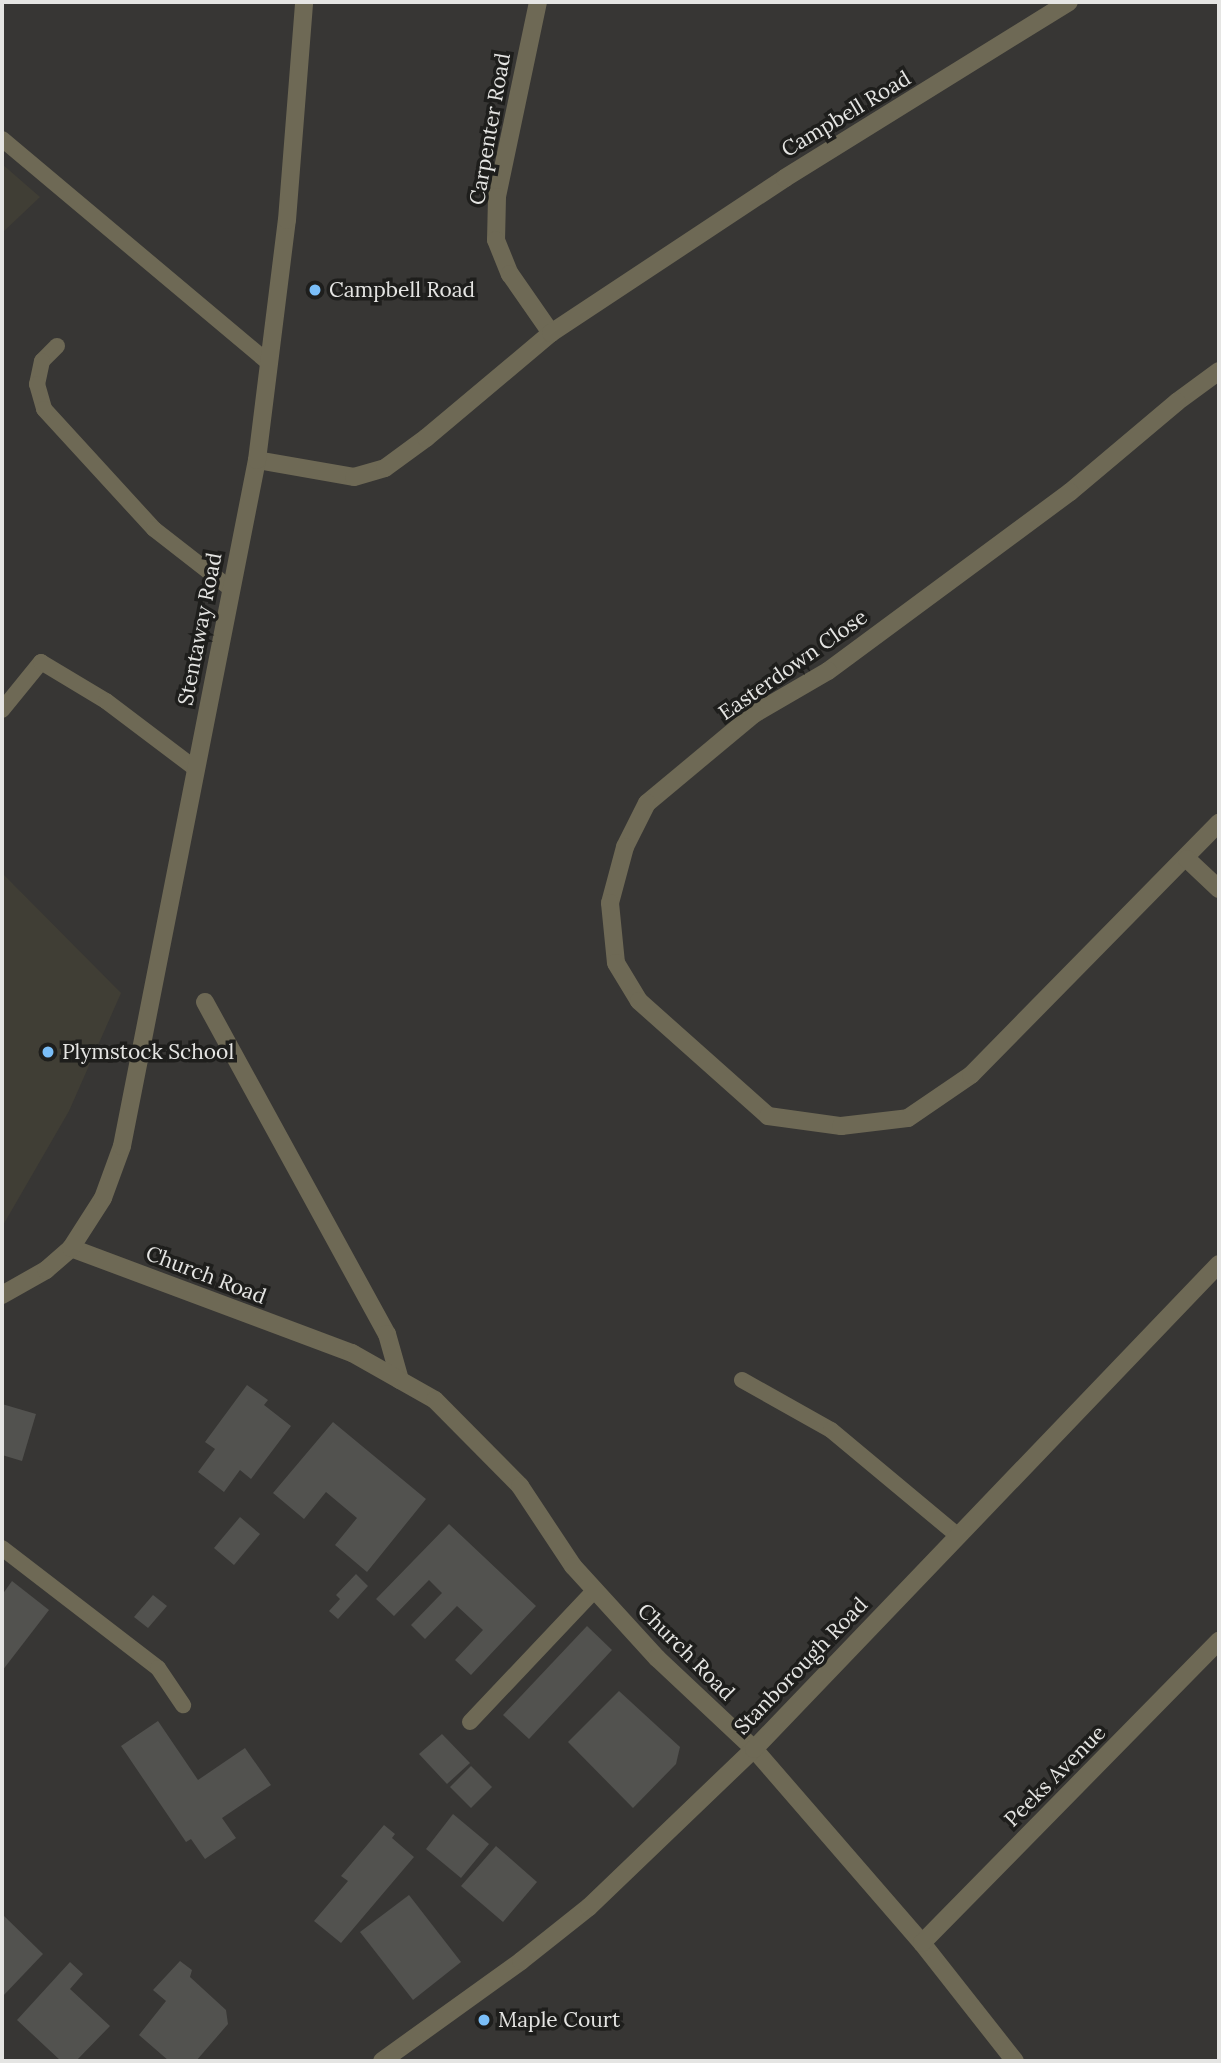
<!DOCTYPE html>
<html>
<head>
<meta charset="utf-8">
<style>
	body { margin:0 }
	#map { position:relative; width:1221px; height:2063px; overflow:hidden; background:#373634; font-family:Lora,serif }
	div>[style] { position:absolute }
	[style*='--x'] { left:calc(var(--x)*1px); top:calc(var(--y)*1px); width:calc(var(--w)*1px); rotate:calc(var(--a)*1deg) }
	.built>* { inset:0; background:#403e35 }
	.building>* { inset:0; background:#52524f }
	.service>* { height:16px; margin:-8px; padding:0 8px; transform-origin:8px; border-radius:8px; background:#6e6955 }
	.minor>* { height:18px; margin:-9px; padding:0 9px; transform-origin:9px; border-radius:9px; background:#6e6955 }
	.tertiary>* { height:18px; margin:-9px; padding:0 9px; transform-origin:9px; border-radius:9px; background:#6e6955 }
	.dots>* { width:19px; height:19px; translate:-50% -50%; box-sizing:border-box; border:4px solid #1e1e1c; border-radius:50% }
	span { translate:-50% -50%; white-space:nowrap; text-align:center; line-height:1.15; -webkit-text-stroke:7px #1e1e1c; paint-order:stroke }
	.street-label { font-size:21px; color:#e5e5e3 }
	.poi-label { font-size:21px; color:#e5e5e3 }
	.left { translate:0 -50%; text-align:left }
	.frame { position:absolute; inset:0; border:4px solid #e5e5e3; pointer-events:none }
</style>
</head>
<body>
<div id="map">
	<div class="built">
		<div style="clip-path:polygon(2px 164px,40px 197px,2px 233px)"></div>
		<div style="clip-path:polygon(2px 873px,121px 993px,69px 1111px,2px 1227px)"></div>
	</div>
	<div class="building">
		<div style="clip-path:polygon(247px 1385px,268px 1400px,264px 1405px,291px 1426px,251px 1479px,240px 1470px,224px 1492px,198px 1472px,215px 1449px,205px 1442px)"></div>
		<div style="clip-path:polygon(2px 1404px,36px 1414px,22px 1461px,2px 1455px)"></div>
		<div style="clip-path:polygon(333px 1422px,426px 1499px,367px 1572px,335px 1545px,357px 1518px,326px 1492px,304px 1519px,273px 1493px)"></div>
		<div style="clip-path:polygon(240px 1517px,260px 1534px,234px 1565px,214px 1548px)"></div>
		<div style="clip-path:polygon(449px 1524px,536px 1606px,471px 1675px,455px 1660px,483px 1630px,457px 1606px,425px 1639px,411px 1625px,442px 1593px,429px 1580px,394px 1616px,376px 1599px)"></div>
		<div style="clip-path:polygon(356px 1574px,368px 1586px,338px 1619px,329px 1611px,340px 1599px,336px 1595px)"></div>
		<div style="clip-path:polygon(12px 1581px,49px 1610px,2px 1671px,2px 1595px)"></div>
		<div style="clip-path:polygon(153px 1595px,167px 1606px,148px 1628px,134px 1617px)"></div>
		<div style="clip-path:polygon(587px 1626px,612px 1650px,529px 1739px,503px 1715px)"></div>
		<div style="clip-path:polygon(619px 1691px,680px 1747px,676px 1764px,633px 1808px,568px 1742px)"></div>
		<div style="clip-path:polygon(158px 1721px,198px 1780px,245px 1748px,271px 1785px,222px 1818px,236px 1838px,205px 1859px,191px 1839px,186px 1842px,121px 1746px)"></div>
		<div style="clip-path:polygon(442px 1734px,470px 1763px,447px 1784px,419px 1754px)"></div>
		<div style="clip-path:polygon(471px 1766px,492px 1787px,471px 1808px,450px 1787px)"></div>
		<div style="clip-path:polygon(453px 1814px,489px 1844px,461px 1878px,426px 1849px)"></div>
		<div style="clip-path:polygon(384px 1825px,395px 1834px,392px 1838px,414px 1857px,341px 1943px,314px 1921px,348px 1881px,341px 1876px)"></div>
		<div style="clip-path:polygon(496px 1846px,537px 1882px,503px 1922px,461px 1886px)"></div>
		<div style="clip-path:polygon(409px 1895px,461px 1962px,413px 2000px,360px 1932px)"></div>
		<div style="clip-path:polygon(2px 1914px,43px 1954px,2px 1997px)"></div>
		<div style="clip-path:polygon(180px 1961px,192px 1970px,190px 1977px,226px 2010px,228px 2024px,196px 2061px,169px 2061px,139px 2035px,166px 2001px,153px 1990px)"></div>
		<div style="clip-path:polygon(70px 1962px,83px 1974px,70px 1989px,110px 2026px,76px 2061px,61px 2061px,17px 2020px)"></div>
	</div>
	<div class="service">
		<div style="--x:2;--y:139;--w:349;--a:40"></div>
		<div style="--x:57;--y:346;--w:21;--a:135"></div>
		<div style="--x:42;--y:361;--w:24;--a:102"></div>
		<div style="--x:37;--y:384;--w:26;--a:74"></div>
		<div style="--x:44;--y:409;--w:163;--a:47.5"></div>
		<div style="--x:154;--y:529;--w:98;--a:37.9"></div>
		<div style="--x:2;--y:710;--w:62;--a:-50.9"></div>
		<div style="--x:41;--y:662;--w:76;--a:31"></div>
		<div style="--x:106;--y:701;--w:113;--a:37.1"></div>
		<div style="--x:742;--y:1380;--w:102;--a:29.3"></div>
		<div style="--x:831;--y:1430;--w:165;--a:39.8"></div>
		<div style="--x:2;--y:1548;--w:197;--a:37.6"></div>
		<div style="--x:158;--y:1668;--w:45;--a:56"></div>
		<div style="--x:470;--y:1722;--w:182;--a:-46.6"></div>
	</div>
	<div class="minor">
		<div style="--x:538;--y:2;--w:199;--a:101.9"></div>
		<div style="--x:497;--y:197;--w:43;--a:91.3"></div>
		<div style="--x:496;--y:240;--w:37;--a:68"></div>
		<div style="--x:510;--y:274;--w:72;--a:55.2"></div>
		<div style="--x:1219;--y:371;--w:52;--a:143.6"></div>
		<div style="--x:1177;--y:402;--w:140;--a:139.9"></div>
		<div style="--x:1070;--y:492;--w:301;--a:143.5"></div>
		<div style="--x:828;--y:671;--w:86;--a:149.8"></div>
		<div style="--x:754;--y:714;--w:139;--a:140.2"></div>
		<div style="--x:647;--y:803;--w:49;--a:116.6"></div>
		<div style="--x:625;--y:847;--w:58;--a:105"></div>
		<div style="--x:610;--y:903;--w:60;--a:84.3"></div>
		<div style="--x:616;--y:963;--w:44;--a:58.8"></div>
		<div style="--x:639;--y:1001;--w:173;--a:41.7"></div>
		<div style="--x:768;--y:1116;--w:74;--a:7.8"></div>
		<div style="--x:841;--y:1126;--w:67;--a:-6.8"></div>
		<div style="--x:908;--y:1118;--w:76;--a:-34.3"></div>
		<div style="--x:971;--y:1075;--w:354;--a:-45.5"></div>
		<div style="--x:257;--y:460;--w:98;--a:9.9"></div>
		<div style="--x:354;--y:477;--w:32;--a:-16"></div>
		<div style="--x:385;--y:468;--w:51;--a:-36.2"></div>
		<div style="--x:426;--y:438;--w:163;--a:-40"></div>
		<div style="--x:551;--y:333;--w:281;--a:-33.5"></div>
		<div style="--x:785;--y:178;--w:334;--a:-31.8"></div>
		<div style="--x:1187;--y:859;--w:44;--a:43.2"></div>
		<div style="--x:205;--y:1002;--w:379;--a:61.3"></div>
		<div style="--x:387;--y:1334;--w:48;--a:74.2"></div>
		<div style="--x:71;--y:1248;--w:300;--a:20.5"></div>
		<div style="--x:352;--y:1353;--w:95;--a:29.5"></div>
		<div style="--x:435;--y:1400;--w:121;--a:45.3"></div>
		<div style="--x:520;--y:1486;--w:96;--a:56.5"></div>
		<div style="--x:573;--y:1566;--w:125;--a:47.6"></div>
		<div style="--x:657;--y:1658;--w:133;--a:43.2"></div>
		<div style="--x:754;--y:1749;--w:257;--a:49.1"></div>
		<div style="--x:922;--y:1943;--w:150;--a:51.8"></div>
		<div style="--x:2;--y:1295;--w:51;--a:-29.6"></div>
		<div style="--x:46;--y:1270;--w:33;--a:-41"></div>
		<div style="--x:71;--y:1248;--w:59;--a:-57.4"></div>
		<div style="--x:103;--y:1198;--w:55;--a:-69.9"></div>
		<div style="--x:122;--y:1146;--w:699;--a:-78.87"></div>
		<div style="--x:257;--y:460;--w:242;--a:-82.9"></div>
		<div style="--x:287;--y:220;--w:219;--a:-85.5"></div>
		<div style="--x:922;--y:1943;--w:424;--a:-45.5"></div>
	</div>
	<div class="tertiary">
		<div style="--x:382;--y:2061;--w:171;--a:-35.7"></div>
		<div style="--x:521;--y:1961;--w:87;--a:-38.5"></div>
		<div style="--x:589;--y:1907;--w:228;--a:-43.8"></div>
		<div style="--x:754;--y:1749;--w:672;--a:-46.21"></div>
	</div>
	<div class="dots">
		<div style="left:315px;top:290px;background:#7abef8"></div>
		<div style="left:48px;top:1052px;background:#7abef8"></div>
		<div style="left:484px;top:2020px;background:#7abef8"></div>
	</div>
	<div class="street-label">
		<span style="left:846px;top:114px;rotate:-31deg">Campbell Road</span>
		<span style="left:490px;top:129px;rotate:-80deg">Carpenter Road</span>
		<span style="left:200px;top:629px;rotate:-79deg">Stentaway Road</span>
		<span style="left:793px;top:665px;rotate:-35deg">Easterdown Close</span>
		<span style="left:206px;top:1275px;rotate:21deg">Church Road</span>
		<span style="left:686px;top:1652px;rotate:45deg">Church Road</span>
		<span style="left:801px;top:1666px;rotate:-46deg">Stanborough Road</span>
		<span style="left:1055px;top:1776px;rotate:-45deg">Peeks Avenue</span>
	</div>
	<div class="poi-label">
		<span class="left" style="left:329px;top:290px">Campbell Road</span>
		<span class="left" style="left:62px;top:1052px">Plymstock School</span>
		<span class="left" style="left:498px;top:2020px">Maple Court</span>
	</div>
	<div class="frame"></div>
</div>
</body>
</html>
